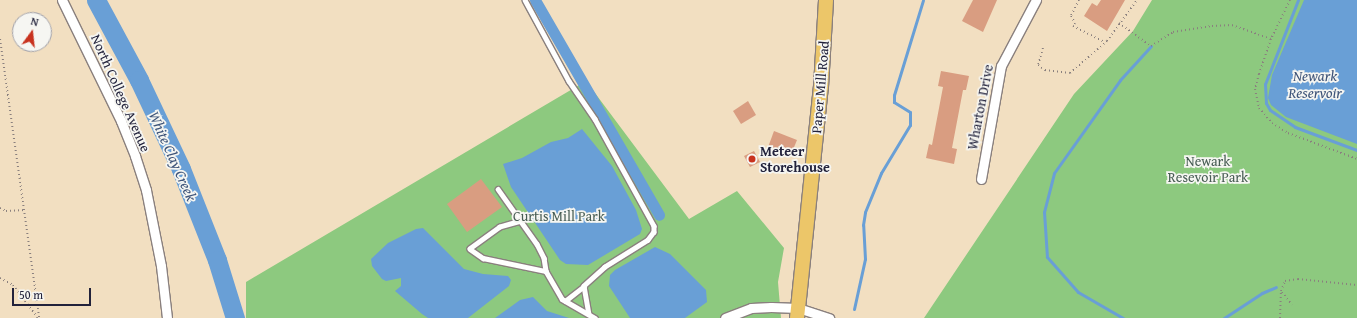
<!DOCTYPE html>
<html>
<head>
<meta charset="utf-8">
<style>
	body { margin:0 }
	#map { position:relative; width:1357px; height:318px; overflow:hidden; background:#f2dfc1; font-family:"Gentium Book Plus",serif }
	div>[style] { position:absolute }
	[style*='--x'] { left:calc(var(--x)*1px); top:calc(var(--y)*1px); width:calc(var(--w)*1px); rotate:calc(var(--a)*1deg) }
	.green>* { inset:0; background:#8dc97f }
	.water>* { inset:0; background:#699fd6 }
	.stream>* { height:3px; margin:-1.5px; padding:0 1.5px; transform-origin:1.5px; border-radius:1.5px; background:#699fd6 }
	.canal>* { height:11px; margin:-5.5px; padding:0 5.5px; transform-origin:5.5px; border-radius:5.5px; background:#699fd6 }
	.river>* { height:19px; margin:-9.5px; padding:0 9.5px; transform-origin:9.5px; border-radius:9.5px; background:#699fd6 }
	.building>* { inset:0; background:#d99d81 }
	.path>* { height:2px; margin-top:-1px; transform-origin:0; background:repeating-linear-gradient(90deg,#8a807e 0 1px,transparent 0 4px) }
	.roads { filter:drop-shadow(1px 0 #8a807e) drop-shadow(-1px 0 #8a807e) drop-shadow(0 1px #8a807e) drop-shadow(0 -1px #8a807e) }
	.service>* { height:4.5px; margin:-2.25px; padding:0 2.25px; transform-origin:2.25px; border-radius:2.25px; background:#fff }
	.minor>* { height:9px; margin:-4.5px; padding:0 4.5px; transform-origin:4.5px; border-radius:4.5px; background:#fff }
	.primary>* { height:14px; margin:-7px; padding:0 7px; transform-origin:7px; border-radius:7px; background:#ecc669 }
	.dots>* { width:11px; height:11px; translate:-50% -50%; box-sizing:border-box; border:2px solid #f6f6f2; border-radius:50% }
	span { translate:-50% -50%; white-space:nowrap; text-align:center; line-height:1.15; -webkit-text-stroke:3.5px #f6f6f2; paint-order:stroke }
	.street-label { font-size:14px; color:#22223b }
	.poi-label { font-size:14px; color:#22223b; font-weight:700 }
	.left { translate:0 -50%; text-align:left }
	.park-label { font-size:14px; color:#475c53 }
	.water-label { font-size:15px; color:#3e5479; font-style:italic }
	.north { position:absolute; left:12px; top:12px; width:40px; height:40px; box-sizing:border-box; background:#f6f6f2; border:1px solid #a1a1a9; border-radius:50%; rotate:15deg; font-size:11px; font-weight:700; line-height:16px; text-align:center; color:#22223b }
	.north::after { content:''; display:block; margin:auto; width:14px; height:18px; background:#c8321e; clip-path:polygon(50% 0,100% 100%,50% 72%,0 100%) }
	.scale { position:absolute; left:12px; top:288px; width:79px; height:18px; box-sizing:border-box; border:2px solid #22223b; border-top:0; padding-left:5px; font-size:12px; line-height:14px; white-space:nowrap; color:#22223b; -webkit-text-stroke:3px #f6f6f2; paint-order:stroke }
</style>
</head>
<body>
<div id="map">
	<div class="green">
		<div style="clip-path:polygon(1152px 0,1357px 0,1357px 318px,924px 318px,1074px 94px,1133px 31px)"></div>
		<div style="clip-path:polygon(586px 81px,689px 219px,737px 191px,784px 248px,778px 282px,781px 318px,246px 318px,246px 282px)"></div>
	</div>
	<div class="water">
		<div style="clip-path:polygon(1304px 0,1357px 0,1357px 144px,1286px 117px,1271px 105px,1268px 98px,1272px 75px)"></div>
		<div style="clip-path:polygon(582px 129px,612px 166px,636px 210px,642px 229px,640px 234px,588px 265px,566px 264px,560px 260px,511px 187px,503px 164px,522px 158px,551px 142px,568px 138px)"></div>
		<div style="clip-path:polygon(423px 228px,464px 269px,483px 274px,508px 276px,511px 280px,509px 286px,468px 318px,428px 318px,422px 314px,395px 291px,401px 286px,401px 278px,386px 281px,382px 279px,372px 266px,371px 259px,388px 243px,416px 229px)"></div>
		<div style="clip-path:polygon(655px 247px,670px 254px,706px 290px,707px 302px,685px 318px,630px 318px,609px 286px,610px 275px,615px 270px)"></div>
		<div style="clip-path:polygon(533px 297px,547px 311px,569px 318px,495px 318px,520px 300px)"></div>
	</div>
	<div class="stream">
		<div style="--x:1298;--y:0;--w:90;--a:111.4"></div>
		<div style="--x:1265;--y:84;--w:19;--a:87"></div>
		<div style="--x:1266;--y:103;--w:8;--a:60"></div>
		<div style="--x:1270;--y:110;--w:30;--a:34"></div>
		<div style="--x:1295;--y:127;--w:66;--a:20.4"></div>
		<div style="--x:854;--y:309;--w:51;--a:-77.6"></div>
		<div style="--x:865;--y:259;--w:34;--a:-93"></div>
		<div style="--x:863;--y:225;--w:13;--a:-81"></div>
		<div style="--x:865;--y:212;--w:42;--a:-67.7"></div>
		<div style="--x:881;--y:173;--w:56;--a:-58.9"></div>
		<div style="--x:910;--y:125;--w:13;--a:-90"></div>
		<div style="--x:910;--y:112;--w:19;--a:-148"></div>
		<div style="--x:894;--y:102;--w:7;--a:-90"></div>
		<div style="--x:894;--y:95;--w:99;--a:-73"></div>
		<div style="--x:1123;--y:318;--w:52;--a:-150"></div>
		<div style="--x:1078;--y:292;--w:47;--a:-131.5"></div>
		<div style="--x:1047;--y:257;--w:45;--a:-93.8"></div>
		<div style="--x:1044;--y:212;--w:40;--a:-75.6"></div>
		<div style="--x:1054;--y:173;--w:114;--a:-54.6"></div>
		<div style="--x:1120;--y:80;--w:46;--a:-47.6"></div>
		<div style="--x:1224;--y:318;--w:45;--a:-33.3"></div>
		<div style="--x:1262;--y:293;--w:15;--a:-23"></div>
	</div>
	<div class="canal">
		<div style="--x:535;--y:0;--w:248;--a:60"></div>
	</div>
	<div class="river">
		<div style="--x:96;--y:0;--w:91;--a:61.7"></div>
		<div style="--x:139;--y:80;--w:98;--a:64.7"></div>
		<div style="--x:181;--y:169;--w:98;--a:68.4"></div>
		<div style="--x:217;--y:260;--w:61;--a:72.8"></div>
	</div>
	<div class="building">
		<div style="clip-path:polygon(973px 0,997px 0,983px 32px,962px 21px)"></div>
		<div style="clip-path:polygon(1101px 0,1125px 0,1107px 31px,1084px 16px,1092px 3px,1097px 6px)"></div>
		<div style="clip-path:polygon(941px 71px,969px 76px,966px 90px,963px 90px,952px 148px,957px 149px,954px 164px,926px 158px,929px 144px,932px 145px,943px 87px,938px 86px)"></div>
		<div style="clip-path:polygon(748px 101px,756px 115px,741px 124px,733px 111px)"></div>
		<div style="clip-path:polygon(774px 131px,797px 140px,790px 157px,767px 150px)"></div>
		<div style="clip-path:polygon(754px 151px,760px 162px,750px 167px,744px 156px)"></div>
		<div style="clip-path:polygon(481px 179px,502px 207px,467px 232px,447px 204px)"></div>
	</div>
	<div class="path">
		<div style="--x:1079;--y:0;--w:18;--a:117"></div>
		<div style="--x:1071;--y:16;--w:8;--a:60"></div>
		<div style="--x:1075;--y:23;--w:4;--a:124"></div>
		<div style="--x:1073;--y:26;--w:36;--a:27"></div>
		<div style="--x:1290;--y:0;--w:43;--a:116"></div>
		<div style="--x:1271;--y:39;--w:37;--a:109"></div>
		<div style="--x:1259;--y:74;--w:16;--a:105"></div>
		<div style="--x:1255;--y:89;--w:19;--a:78"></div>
		<div style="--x:1259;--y:108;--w:20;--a:49"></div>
		<div style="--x:1272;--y:123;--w:19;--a:32"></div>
		<div style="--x:1288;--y:133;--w:74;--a:20.6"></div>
		<div style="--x:1119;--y:23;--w:39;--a:36"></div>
		<div style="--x:1151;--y:46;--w:26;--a:-32"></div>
		<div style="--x:1173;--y:32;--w:39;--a:-9"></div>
		<div style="--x:1212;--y:26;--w:20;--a:-3"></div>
		<div style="--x:1232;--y:25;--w:41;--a:19.7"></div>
		<div style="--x:0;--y:39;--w:282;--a:82"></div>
		<div style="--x:1043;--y:48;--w:18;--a:106"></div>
		<div style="--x:1038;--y:65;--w:9;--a:36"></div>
		<div style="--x:1045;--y:70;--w:25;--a:7"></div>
		<div style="--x:1070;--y:73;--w:49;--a:-40.9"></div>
		<div style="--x:1107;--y:41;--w:51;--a:-53.8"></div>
		<div style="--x:0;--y:208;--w:7;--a:27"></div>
		<div style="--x:6;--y:211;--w:19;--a:-3"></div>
		<div style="--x:0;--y:278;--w:15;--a:28"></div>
		<div style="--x:13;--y:285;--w:41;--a:52.9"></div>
		<div style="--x:1282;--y:292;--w:16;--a:52"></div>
		<div style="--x:1280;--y:318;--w:27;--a:-88"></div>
		<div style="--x:1281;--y:291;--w:11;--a:-68"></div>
		<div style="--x:1285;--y:281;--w:13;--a:-9"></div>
		<div style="--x:1298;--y:279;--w:59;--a:5.8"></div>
	</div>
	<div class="roads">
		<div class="service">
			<div style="--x:525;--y:0;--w:92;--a:61.5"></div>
			<div style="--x:569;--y:81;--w:46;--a:55.6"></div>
			<div style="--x:595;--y:119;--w:122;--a:61.1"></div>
			<div style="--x:654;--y:226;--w:6;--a:90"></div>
			<div style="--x:654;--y:232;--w:10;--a:127"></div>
			<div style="--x:648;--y:240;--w:51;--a:147.9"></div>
			<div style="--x:605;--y:267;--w:28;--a:138"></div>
			<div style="--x:498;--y:189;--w:67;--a:54.7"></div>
			<div style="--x:537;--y:244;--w:16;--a:63"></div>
			<div style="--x:544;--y:258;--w:13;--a:81"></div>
			<div style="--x:546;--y:271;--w:32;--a:60"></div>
			<div style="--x:562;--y:299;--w:38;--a:30"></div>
			<div style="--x:521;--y:221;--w:22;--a:164"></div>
			<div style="--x:500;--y:227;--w:37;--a:144"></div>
			<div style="--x:470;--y:249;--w:16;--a:35"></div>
			<div style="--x:483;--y:258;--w:64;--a:11.7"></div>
			<div style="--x:565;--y:301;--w:24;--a:-38"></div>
			<div style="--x:584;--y:286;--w:28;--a:80"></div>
		</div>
		<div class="minor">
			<div style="--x:62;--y:0;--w:135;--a:64"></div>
			<div style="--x:121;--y:121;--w:38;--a:68"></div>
			<div style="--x:135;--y:156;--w:36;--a:72"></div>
			<div style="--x:146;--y:190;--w:77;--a:78.8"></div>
			<div style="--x:161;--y:266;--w:52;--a:83.4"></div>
			<div style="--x:981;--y:179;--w:115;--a:-80"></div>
			<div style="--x:1001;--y:66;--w:75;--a:-62.1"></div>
			<div style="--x:725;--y:318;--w:28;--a:-21"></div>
			<div style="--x:751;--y:308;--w:20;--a:-3"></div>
			<div style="--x:771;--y:307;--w:27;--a:2"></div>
			<div style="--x:798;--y:308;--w:33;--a:18"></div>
		</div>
		<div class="primary">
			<div style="--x:797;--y:318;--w:232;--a:-84.1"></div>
			<div style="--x:821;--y:87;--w:87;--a:-86.7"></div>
		</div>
	</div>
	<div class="dots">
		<div style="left:752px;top:159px;background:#c8321e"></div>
	</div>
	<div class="street-label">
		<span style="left:820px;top:87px;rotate:-85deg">Paper Mill Road</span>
		<span style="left:121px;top:93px;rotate:66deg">North College Avenue</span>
		<span style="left:980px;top:107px;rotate:-79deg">Wharton Drive</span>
	</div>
	<div class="poi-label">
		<span class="left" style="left:760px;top:159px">Meteer<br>Storehouse</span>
	</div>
	<div class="park-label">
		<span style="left:1208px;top:169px">Newark<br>Resevoir Park</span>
		<span style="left:559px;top:216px">Curtis Mill Park</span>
	</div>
	<div class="water-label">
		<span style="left:1315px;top:84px">Newark<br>Reservoir</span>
		<span style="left:173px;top:156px;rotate:66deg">White Clay Creek</span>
	</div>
	<div class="north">N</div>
	<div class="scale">50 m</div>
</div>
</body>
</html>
